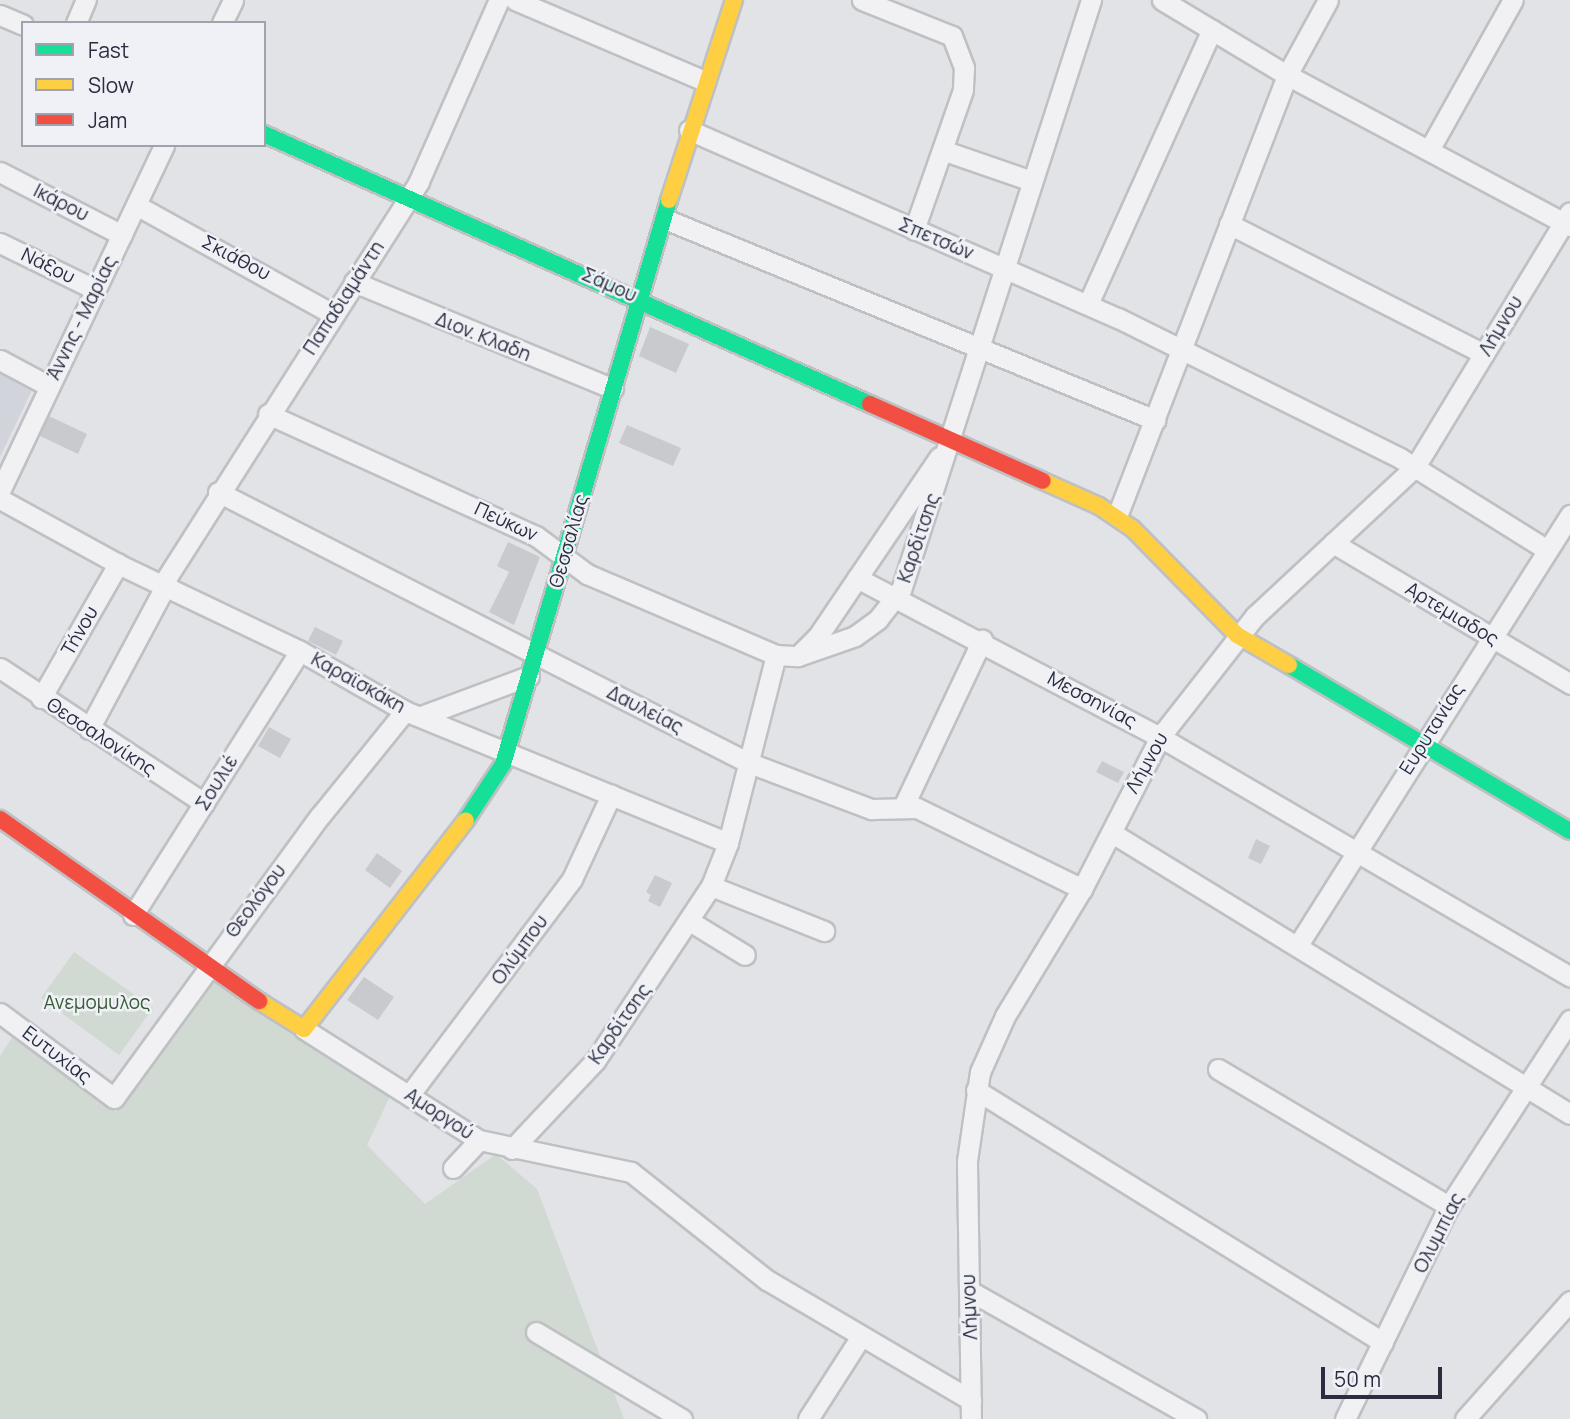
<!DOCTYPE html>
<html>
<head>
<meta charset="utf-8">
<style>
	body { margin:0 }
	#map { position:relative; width:1570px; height:1419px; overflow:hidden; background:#e2e3e6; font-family:Manrope,sans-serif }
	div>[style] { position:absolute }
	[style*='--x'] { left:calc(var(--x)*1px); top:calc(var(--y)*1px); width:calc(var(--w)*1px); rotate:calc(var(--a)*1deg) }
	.built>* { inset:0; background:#d2d4db }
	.green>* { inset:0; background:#d1dad2 }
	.building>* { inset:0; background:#c9cace }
	.roads { filter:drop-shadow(2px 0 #bfc0c3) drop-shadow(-2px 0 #bfc0c3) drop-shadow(0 2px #bfc0c3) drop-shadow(0 -2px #bfc0c3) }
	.street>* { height:19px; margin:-9.5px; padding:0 9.5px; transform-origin:9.5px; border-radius:9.5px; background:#f1f1f3 }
	.fast>* { height:16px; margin:-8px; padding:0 8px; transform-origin:8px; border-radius:8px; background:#16e098 }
	.slow>* { height:16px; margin:-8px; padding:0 8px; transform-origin:8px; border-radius:8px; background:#ffcf43 }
	.jam>* { height:16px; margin:-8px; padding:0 8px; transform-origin:8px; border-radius:8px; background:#f24e42 }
	span { translate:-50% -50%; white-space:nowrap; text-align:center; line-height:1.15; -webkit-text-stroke:5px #eff1f6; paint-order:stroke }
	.street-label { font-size:19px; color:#292d3f }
	.park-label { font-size:19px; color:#375a37 }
	.legend { position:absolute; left:21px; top:21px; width:245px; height:126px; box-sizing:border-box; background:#eff1f6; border:2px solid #a0a3ad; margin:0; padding:9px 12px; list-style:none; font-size:21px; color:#292d3f }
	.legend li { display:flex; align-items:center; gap:14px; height:35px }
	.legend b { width:35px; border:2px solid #a0a3ad }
	.scale { position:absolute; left:1321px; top:1367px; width:121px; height:32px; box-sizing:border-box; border:4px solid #292d3f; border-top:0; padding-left:9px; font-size:21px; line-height:24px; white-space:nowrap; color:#292d3f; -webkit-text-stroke:5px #eff1f6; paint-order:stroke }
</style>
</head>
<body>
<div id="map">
	<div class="built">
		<div style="clip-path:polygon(0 371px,33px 388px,0 457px)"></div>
	</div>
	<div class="green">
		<div style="clip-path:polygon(74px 952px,153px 1008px,119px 1055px,41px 998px)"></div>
		<div style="clip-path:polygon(214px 976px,392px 1092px,367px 1145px,425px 1204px,496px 1154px,537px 1189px,624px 1419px,0 1419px,0 1056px,15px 1033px,116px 1112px)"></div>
	</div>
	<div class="building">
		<div style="clip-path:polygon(650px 327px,689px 344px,676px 373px,639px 356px)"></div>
		<div style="clip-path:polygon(49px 416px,87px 434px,78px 454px,40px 436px)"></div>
		<div style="clip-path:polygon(627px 425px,681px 448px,673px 466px,619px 443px)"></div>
		<div style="clip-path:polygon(508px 542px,540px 557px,514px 625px,489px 612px,509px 572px,497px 566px)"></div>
		<div style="clip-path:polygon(315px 627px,343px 641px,336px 655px,308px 641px)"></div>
		<div style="clip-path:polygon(269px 727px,291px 739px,280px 758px,258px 746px)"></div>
		<div style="clip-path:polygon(1102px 761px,1124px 772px,1118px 783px,1096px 772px)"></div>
		<div style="clip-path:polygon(1256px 839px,1270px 846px,1261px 864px,1248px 858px)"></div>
		<div style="clip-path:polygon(377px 853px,402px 871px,390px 888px,365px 870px)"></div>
		<div style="clip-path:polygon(655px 875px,672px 883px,660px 907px,648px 901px,651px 895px,646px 892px)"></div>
		<div style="clip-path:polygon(364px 977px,394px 997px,378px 1020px,347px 1000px)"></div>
	</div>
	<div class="roads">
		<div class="street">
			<div style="--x:515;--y:0;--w:207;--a:23.1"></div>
			<div style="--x:862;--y:0;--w:97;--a:21.8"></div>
			<div style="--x:952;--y:36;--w:34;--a:69"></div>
			<div style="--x:964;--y:68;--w:22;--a:93"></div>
			<div style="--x:963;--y:90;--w:148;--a:109.3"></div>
			<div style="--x:1162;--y:0;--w:146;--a:31"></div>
			<div style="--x:1287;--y:75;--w:321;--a:28.1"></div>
			<div style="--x:0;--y:15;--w:25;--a:23"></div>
			<div style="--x:76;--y:23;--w:25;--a:-67"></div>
			<div style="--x:222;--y:23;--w:25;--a:-64"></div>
			<div style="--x:689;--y:130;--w:468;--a:23.7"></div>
			<div style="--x:1118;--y:318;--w:315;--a:26.4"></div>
			<div style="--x:1400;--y:458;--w:173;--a:32"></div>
			<div style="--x:942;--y:150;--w:95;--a:19"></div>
			<div style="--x:1429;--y:150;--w:172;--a:-60.8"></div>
			<div style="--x:0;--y:172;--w:137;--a:27.3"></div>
			<div style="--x:136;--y:205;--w:225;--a:29"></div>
			<div style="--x:665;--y:219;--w:530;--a:22.3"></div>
			<div style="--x:1229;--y:224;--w:286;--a:27"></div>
			<div style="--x:0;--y:243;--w:107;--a:26.1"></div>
			<div style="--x:354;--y:282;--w:280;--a:22.4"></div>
			<div style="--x:1088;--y:304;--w:301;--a:-65.7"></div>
			<div style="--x:0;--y:360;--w:55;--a:28"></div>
			<div style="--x:268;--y:414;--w:294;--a:24.5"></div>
			<div style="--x:536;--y:536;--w:64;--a:36.7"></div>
			<div style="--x:587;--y:574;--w:206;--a:23.2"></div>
			<div style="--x:0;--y:491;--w:383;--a:-64.6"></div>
			<div style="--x:218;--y:492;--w:594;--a:27.04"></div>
			<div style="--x:747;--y:762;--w:133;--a:20.8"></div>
			<div style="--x:871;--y:809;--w:46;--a:-1.2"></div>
			<div style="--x:917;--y:808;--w:184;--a:26.1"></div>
			<div style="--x:0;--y:499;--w:135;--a:28.8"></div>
			<div style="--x:118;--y:564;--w:202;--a:25.5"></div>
			<div style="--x:300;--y:651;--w:121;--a:29.7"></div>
			<div style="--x:405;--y:711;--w:349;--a:22.2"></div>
			<div style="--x:1117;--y:516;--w:473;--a:-68.9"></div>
			<div style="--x:1287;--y:75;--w:85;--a:-61.3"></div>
			<div style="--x:1333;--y:543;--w:276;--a:30.7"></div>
			<div style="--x:857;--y:578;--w:342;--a:27.7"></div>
			<div style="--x:1160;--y:737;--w:475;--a:30.3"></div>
			<div style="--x:164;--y:582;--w:475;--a:-57.5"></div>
			<div style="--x:419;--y:181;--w:198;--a:-66.2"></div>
			<div style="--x:799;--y:655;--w:27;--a:-45"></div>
			<div style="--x:818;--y:636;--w:216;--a:-55.9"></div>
			<div style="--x:0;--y:668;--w:245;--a:33.5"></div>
			<div style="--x:41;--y:698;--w:155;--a:-60.1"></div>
			<div style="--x:424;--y:715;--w:112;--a:-20.4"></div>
			<div style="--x:89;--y:729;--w:166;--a:-61.9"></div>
			<div style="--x:904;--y:805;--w:183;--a:-64.7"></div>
			<div style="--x:1112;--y:833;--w:537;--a:31.53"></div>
			<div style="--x:711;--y:886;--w:122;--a:21.7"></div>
			<div style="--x:133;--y:915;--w:312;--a:-57.7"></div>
			<div style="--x:691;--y:922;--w:63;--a:31.4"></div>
			<div style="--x:1298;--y:945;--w:509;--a:-57.68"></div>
			<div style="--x:0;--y:1013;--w:142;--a:36.7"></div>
			<div style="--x:114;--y:1098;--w:349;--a:-53.9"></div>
			<div style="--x:320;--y:816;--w:135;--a:-51"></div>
			<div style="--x:304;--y:1029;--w:207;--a:32.4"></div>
			<div style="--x:479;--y:1140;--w:155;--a:11.9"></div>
			<div style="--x:631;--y:1172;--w:174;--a:38.5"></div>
			<div style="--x:767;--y:1280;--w:237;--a:30.5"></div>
			<div style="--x:1218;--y:1069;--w:269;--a:30.7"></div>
			<div style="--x:976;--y:1090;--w:479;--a:31.8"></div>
			<div style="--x:410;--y:1094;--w:269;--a:-53"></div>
			<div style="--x:572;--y:879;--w:93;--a:-65.1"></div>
			<div style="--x:512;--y:1149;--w:121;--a:-46.7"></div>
			<div style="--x:595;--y:1061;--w:210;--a:-56.5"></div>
			<div style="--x:711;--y:886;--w:46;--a:-68.4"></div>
			<div style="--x:728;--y:843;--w:194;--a:-75.7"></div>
			<div style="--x:776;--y:655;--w:22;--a:3"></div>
			<div style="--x:798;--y:656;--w:60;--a:-19.3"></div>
			<div style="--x:855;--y:636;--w:29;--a:-36"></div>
			<div style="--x:878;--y:619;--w:37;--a:-52"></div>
			<div style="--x:901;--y:590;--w:620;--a:-72.15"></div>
			<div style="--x:453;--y:1168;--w:38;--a:-47"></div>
			<div style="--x:970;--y:1291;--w:260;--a:29.5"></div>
			<div style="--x:536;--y:1332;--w:170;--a:30.8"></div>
			<div style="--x:808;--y:1419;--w:96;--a:-57.3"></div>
			<div style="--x:971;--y:1419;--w:258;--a:-90.9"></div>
			<div style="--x:967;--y:1161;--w:90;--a:-81.7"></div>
			<div style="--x:980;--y:1072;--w:61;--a:-65.9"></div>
			<div style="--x:1005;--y:1016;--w:149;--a:-58.8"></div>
			<div style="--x:1082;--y:889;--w:171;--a:-62.8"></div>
			<div style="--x:1160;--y:737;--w:154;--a:-51.9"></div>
			<div style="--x:1255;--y:616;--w:219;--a:-43"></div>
			<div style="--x:1415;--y:467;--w:298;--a:-58.7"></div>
			<div style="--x:1345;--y:1419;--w:237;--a:-64"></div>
			<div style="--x:1449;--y:1206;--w:222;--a:-57"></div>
			<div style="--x:1465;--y:1419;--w:158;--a:-48.3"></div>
		</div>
		<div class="fast">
			<div style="--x:264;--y:134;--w:663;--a:24.02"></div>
			<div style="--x:1289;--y:665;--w:326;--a:30.6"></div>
			<div style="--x:466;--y:820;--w:67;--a:-56.5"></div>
			<div style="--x:503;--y:764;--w:588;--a:-73.6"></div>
		</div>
		<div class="slow">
			<div style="--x:669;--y:200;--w:210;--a:-72"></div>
			<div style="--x:1043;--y:481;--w:61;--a:24.1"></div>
			<div style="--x:1099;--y:506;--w:41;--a:34.1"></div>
			<div style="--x:1133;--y:529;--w:148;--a:45.5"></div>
			<div style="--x:1237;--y:635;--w:60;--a:30"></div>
			<div style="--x:259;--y:1001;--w:53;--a:31.9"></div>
			<div style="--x:304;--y:1029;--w:264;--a:-52.2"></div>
		</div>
		<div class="jam">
			<div style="--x:870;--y:404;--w:189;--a:24"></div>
			<div style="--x:0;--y:819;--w:317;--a:35.1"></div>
		</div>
	</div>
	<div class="street-label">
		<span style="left:61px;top:203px;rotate:27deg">Ικάρου</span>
		<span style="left:936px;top:239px;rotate:23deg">Σπετσών</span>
		<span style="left:236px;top:258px;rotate:28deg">Σκιάθου</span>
		<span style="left:48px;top:266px;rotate:26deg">Νάξου</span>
		<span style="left:609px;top:285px;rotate:24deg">Σάμου</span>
		<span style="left:344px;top:298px;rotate:-57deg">Παπαδιαμάντη</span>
		<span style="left:82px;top:318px;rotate:-64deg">Άννης - Μαρίας</span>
		<span style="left:1501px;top:326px;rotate:-59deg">Λήμνου</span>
		<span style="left:483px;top:337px;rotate:22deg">Διον. Κλαδη</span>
		<span style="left:506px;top:522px;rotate:25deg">Πεύκων</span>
		<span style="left:919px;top:538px;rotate:-71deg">Καρδίτσης</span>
		<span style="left:569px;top:541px;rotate:-74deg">Θεσσαλίας</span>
		<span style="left:1452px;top:614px;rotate:31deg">Αρτεμιαδος</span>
		<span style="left:80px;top:631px;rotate:-60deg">Τήνου</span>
		<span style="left:358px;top:683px;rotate:29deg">Καραϊσκάκη</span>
		<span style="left:1092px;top:700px;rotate:28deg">Μεσσηνίας</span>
		<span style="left:645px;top:710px;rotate:27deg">Δαυλείας</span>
		<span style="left:1432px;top:729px;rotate:-58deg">Ευρυτανίας</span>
		<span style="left:101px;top:737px;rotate:33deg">Θεσσαλονίκης</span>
		<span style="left:1147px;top:763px;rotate:-61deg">Λήμνου</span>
		<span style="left:217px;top:783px;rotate:-58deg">Σουλιέ</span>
		<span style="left:256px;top:901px;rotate:-53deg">Θεολόγου</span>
		<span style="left:520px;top:950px;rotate:-54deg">Ολύμπου</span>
		<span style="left:620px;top:1024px;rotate:-55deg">Καρδίτσης</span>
		<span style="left:57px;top:1055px;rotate:37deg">Ευτυχίας</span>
		<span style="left:439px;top:1114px;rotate:33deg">Αμοργού</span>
		<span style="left:1439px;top:1233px;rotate:-63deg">Ολυμπίας</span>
		<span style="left:970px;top:1307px;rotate:-92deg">Λήμνου</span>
	</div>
	<div class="park-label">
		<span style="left:97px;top:1003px">Ανεμομυλος</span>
	</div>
	<ul class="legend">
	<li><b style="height:9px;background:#16e098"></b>Fast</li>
	<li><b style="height:9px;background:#ffcf43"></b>Slow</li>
	<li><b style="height:9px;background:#f24e42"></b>Jam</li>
	</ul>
	<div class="scale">50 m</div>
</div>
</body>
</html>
